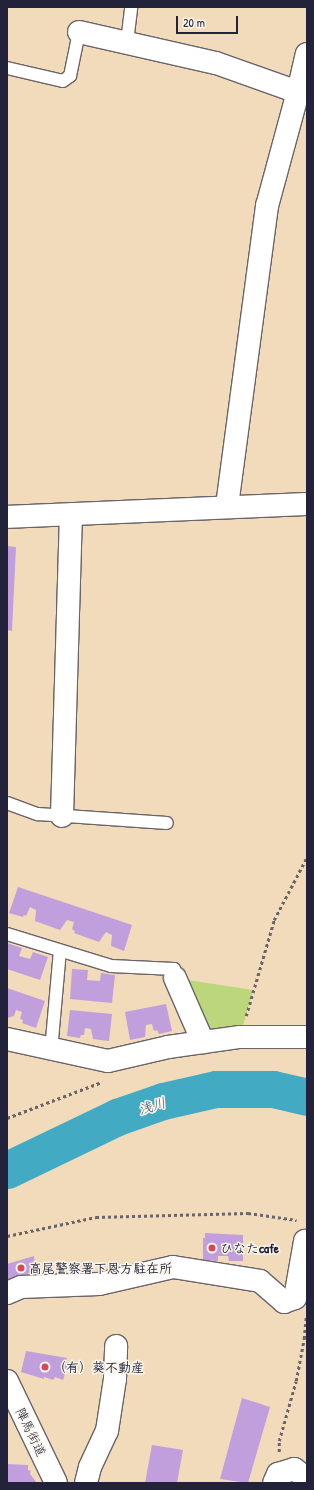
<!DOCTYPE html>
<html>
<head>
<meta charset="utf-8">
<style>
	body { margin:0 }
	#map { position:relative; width:314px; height:1490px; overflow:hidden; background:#f1dbbb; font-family:"Patrick Hand","Klee One",sans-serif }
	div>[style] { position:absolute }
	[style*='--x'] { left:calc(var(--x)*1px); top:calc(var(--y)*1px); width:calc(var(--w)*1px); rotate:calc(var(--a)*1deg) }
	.green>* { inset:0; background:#bcd67b }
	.river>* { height:37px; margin:-18.5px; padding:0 18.5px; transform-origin:18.5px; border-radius:18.5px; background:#42aac2 }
	.building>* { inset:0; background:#c09fdc }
	.path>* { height:2.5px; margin-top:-1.25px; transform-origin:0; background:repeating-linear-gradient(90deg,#6a6368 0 3px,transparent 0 6px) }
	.roads { filter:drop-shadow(1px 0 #6a6368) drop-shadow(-1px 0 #6a6368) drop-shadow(0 1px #6a6368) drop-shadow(0 -1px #6a6368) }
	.service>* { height:12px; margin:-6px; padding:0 6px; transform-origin:6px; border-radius:6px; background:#fff }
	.minor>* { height:22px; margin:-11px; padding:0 11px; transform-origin:11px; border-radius:11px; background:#fff }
	.tertiary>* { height:22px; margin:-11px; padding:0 11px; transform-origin:11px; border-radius:11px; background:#fff }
	.secondary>* { height:22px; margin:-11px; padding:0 11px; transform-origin:11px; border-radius:11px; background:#fff }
	.dots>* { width:11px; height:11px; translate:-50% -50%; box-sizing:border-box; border:2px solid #fbf7ec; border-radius:50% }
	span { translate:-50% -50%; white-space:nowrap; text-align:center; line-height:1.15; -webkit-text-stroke:3px #fbf7ec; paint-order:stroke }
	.poi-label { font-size:13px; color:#22223b; font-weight:700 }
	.left { translate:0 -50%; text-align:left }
	.street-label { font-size:13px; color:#22223b }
	.water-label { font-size:14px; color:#2f5871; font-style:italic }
	.frame { position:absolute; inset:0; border:8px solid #22223b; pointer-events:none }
	.scale { position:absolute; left:176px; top:16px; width:62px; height:18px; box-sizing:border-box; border:2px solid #22223b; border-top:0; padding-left:5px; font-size:12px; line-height:14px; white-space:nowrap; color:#22223b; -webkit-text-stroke:3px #fbf7ec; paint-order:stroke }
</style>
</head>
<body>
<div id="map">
	<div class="green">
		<div style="clip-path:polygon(175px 978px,253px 990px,240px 1037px,203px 1042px)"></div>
	</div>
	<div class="river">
		<div style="--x:7;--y:1170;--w:122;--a:-25.7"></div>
		<div style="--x:117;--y:1117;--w:49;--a:-19.2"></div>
		<div style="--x:163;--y:1101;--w:54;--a:-12.8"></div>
		<div style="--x:216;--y:1089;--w:57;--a:0"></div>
		<div style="--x:273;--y:1089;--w:35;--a:13"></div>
	</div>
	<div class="building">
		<div style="clip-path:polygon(7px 546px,16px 547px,12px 631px,7px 630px)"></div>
		<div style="clip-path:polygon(18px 887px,132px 925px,124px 951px,111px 946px,112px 935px,106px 932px,99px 942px,74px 933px,75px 931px,72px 929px,74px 922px,67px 920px,60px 930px,35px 921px,36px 910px,30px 907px,26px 916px,24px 915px,23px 917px,9px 913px)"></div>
		<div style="clip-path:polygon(7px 943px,22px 948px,19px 956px,30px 959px,33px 952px,48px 957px,40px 980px,7px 969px)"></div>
		<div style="clip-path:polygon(72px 969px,88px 970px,87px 980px,100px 981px,101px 973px,115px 975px,112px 1003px,70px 999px)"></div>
		<div style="clip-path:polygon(7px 988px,45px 1001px,36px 1028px,22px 1023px,23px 1020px,20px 1019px,22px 1012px,16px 1010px,14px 1016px,7px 1018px)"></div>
		<div style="clip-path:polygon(166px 1004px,172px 1031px,159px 1034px,157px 1030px,154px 1031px,152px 1024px,146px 1025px,145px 1037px,130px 1040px,125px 1012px)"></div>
		<div style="clip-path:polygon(70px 1010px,112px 1014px,109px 1041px,93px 1039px,91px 1029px,85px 1028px,84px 1035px,81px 1035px,80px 1038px,67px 1036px)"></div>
		<div style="clip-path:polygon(205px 1233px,243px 1235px,243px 1261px,229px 1261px,228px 1256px,218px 1256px,218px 1261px,203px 1260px,203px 1238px,205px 1238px)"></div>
		<div style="clip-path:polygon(34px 1256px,36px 1271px,7px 1280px,7px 1264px)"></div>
		<div style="clip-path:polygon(26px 1351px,67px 1358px,66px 1361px,69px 1363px,63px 1380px,55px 1377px,53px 1380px,44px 1377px,44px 1379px,21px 1372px)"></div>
		<div style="clip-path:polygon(242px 1398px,270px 1407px,248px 1483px,220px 1479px)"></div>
		<div style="clip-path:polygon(152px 1445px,183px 1450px,177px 1483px,145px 1483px)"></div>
		<div style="clip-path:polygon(7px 1464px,28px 1465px,28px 1470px,31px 1471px,30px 1474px,37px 1483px,7px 1483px)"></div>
	</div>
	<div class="path">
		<div style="--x:246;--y:1016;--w:100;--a:-73.7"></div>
		<div style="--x:274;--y:920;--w:71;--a:-62.4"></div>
		<div style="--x:7;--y:1118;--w:102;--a:-20.8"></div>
		<div style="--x:7;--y:1236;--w:91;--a:-12.1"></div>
		<div style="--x:96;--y:1217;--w:152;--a:-1.5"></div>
		<div style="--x:248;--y:1213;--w:49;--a:8.1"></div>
		<div style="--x:279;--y:1452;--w:11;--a:-90"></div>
		<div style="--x:279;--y:1441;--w:62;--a:-74.2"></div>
		<div style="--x:296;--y:1381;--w:43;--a:-79.2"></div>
		<div style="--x:304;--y:1339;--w:23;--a:-85"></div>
	</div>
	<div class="roads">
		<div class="service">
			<div style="--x:127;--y:42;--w:35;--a:-83"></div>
			<div style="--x:7;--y:68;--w:57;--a:13.1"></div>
			<div style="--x:63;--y:81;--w:9;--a:-36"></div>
			<div style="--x:70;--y:76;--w:45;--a:-78.4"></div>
			<div style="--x:7;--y:803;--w:33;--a:20"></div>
			<div style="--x:38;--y:814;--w:129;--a:4"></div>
			<div style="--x:7;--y:934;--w:109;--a:17.1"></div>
			<div style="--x:111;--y:966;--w:63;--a:2.7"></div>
			<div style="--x:174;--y:969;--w:9;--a:84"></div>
			<div style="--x:51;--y:1051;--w:100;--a:-84.9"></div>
		</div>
		<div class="minor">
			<div style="--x:79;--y:32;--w:140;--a:12.8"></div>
			<div style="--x:216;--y:63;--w:87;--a:19.5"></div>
			<div style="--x:298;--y:92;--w:118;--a:105.2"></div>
			<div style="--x:267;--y:206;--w:303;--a:97.6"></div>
			<div style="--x:298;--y:92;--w:39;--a:-77"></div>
			<div style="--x:62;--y:816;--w:302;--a:-88.3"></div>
			<div style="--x:175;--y:978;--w:70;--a:66.4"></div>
			<div style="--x:7;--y:1039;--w:103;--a:12.3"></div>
			<div style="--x:108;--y:1061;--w:62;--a:-13.1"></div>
			<div style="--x:168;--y:1047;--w:73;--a:-7.9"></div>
			<div style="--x:240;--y:1037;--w:67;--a:0"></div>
			<div style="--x:7;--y:1293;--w:15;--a:-23"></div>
			<div style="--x:21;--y:1287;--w:78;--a:-2.2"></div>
			<div style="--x:99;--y:1284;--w:76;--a:-12.9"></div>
			<div style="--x:173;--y:1267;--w:88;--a:9.1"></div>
			<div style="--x:260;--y:1281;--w:32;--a:41"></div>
			<div style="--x:284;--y:1302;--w:12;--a:-20"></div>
			<div style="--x:295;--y:1298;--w:58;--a:-80"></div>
			<div style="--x:86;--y:1483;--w:16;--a:-76"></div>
			<div style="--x:90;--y:1467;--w:40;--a:-65"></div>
			<div style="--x:107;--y:1431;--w:53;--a:-81.3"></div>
			<div style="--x:115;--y:1379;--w:33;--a:-88"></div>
			<div style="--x:274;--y:1483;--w:10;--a:-66"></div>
			<div style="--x:278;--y:1474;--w:17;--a:-17"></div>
			<div style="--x:294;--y:1469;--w:16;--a:35"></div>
		</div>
		<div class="tertiary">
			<div style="--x:7;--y:517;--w:300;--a:-2.5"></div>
		</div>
		<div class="secondary">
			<div style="--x:7;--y:1381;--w:113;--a:64.3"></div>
		</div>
	</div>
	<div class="dots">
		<div style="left:212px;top:1248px;background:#d1495b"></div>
		<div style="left:21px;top:1268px;background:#d1495b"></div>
		<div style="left:45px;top:1367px;background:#d1495b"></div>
	</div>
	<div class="poi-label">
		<span class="left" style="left:220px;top:1248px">ひなたcafe</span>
		<span class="left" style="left:29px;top:1268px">高尾警察署下恩方駐在所</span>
		<span class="left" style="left:53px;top:1367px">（有）葵不動産</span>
	</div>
	<div class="street-label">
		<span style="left:31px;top:1432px;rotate:64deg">陣馬街道</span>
	</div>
	<div class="water-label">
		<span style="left:152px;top:1106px;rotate:-18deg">浅川</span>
	</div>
	<div class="frame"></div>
	<div class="scale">20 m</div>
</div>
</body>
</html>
